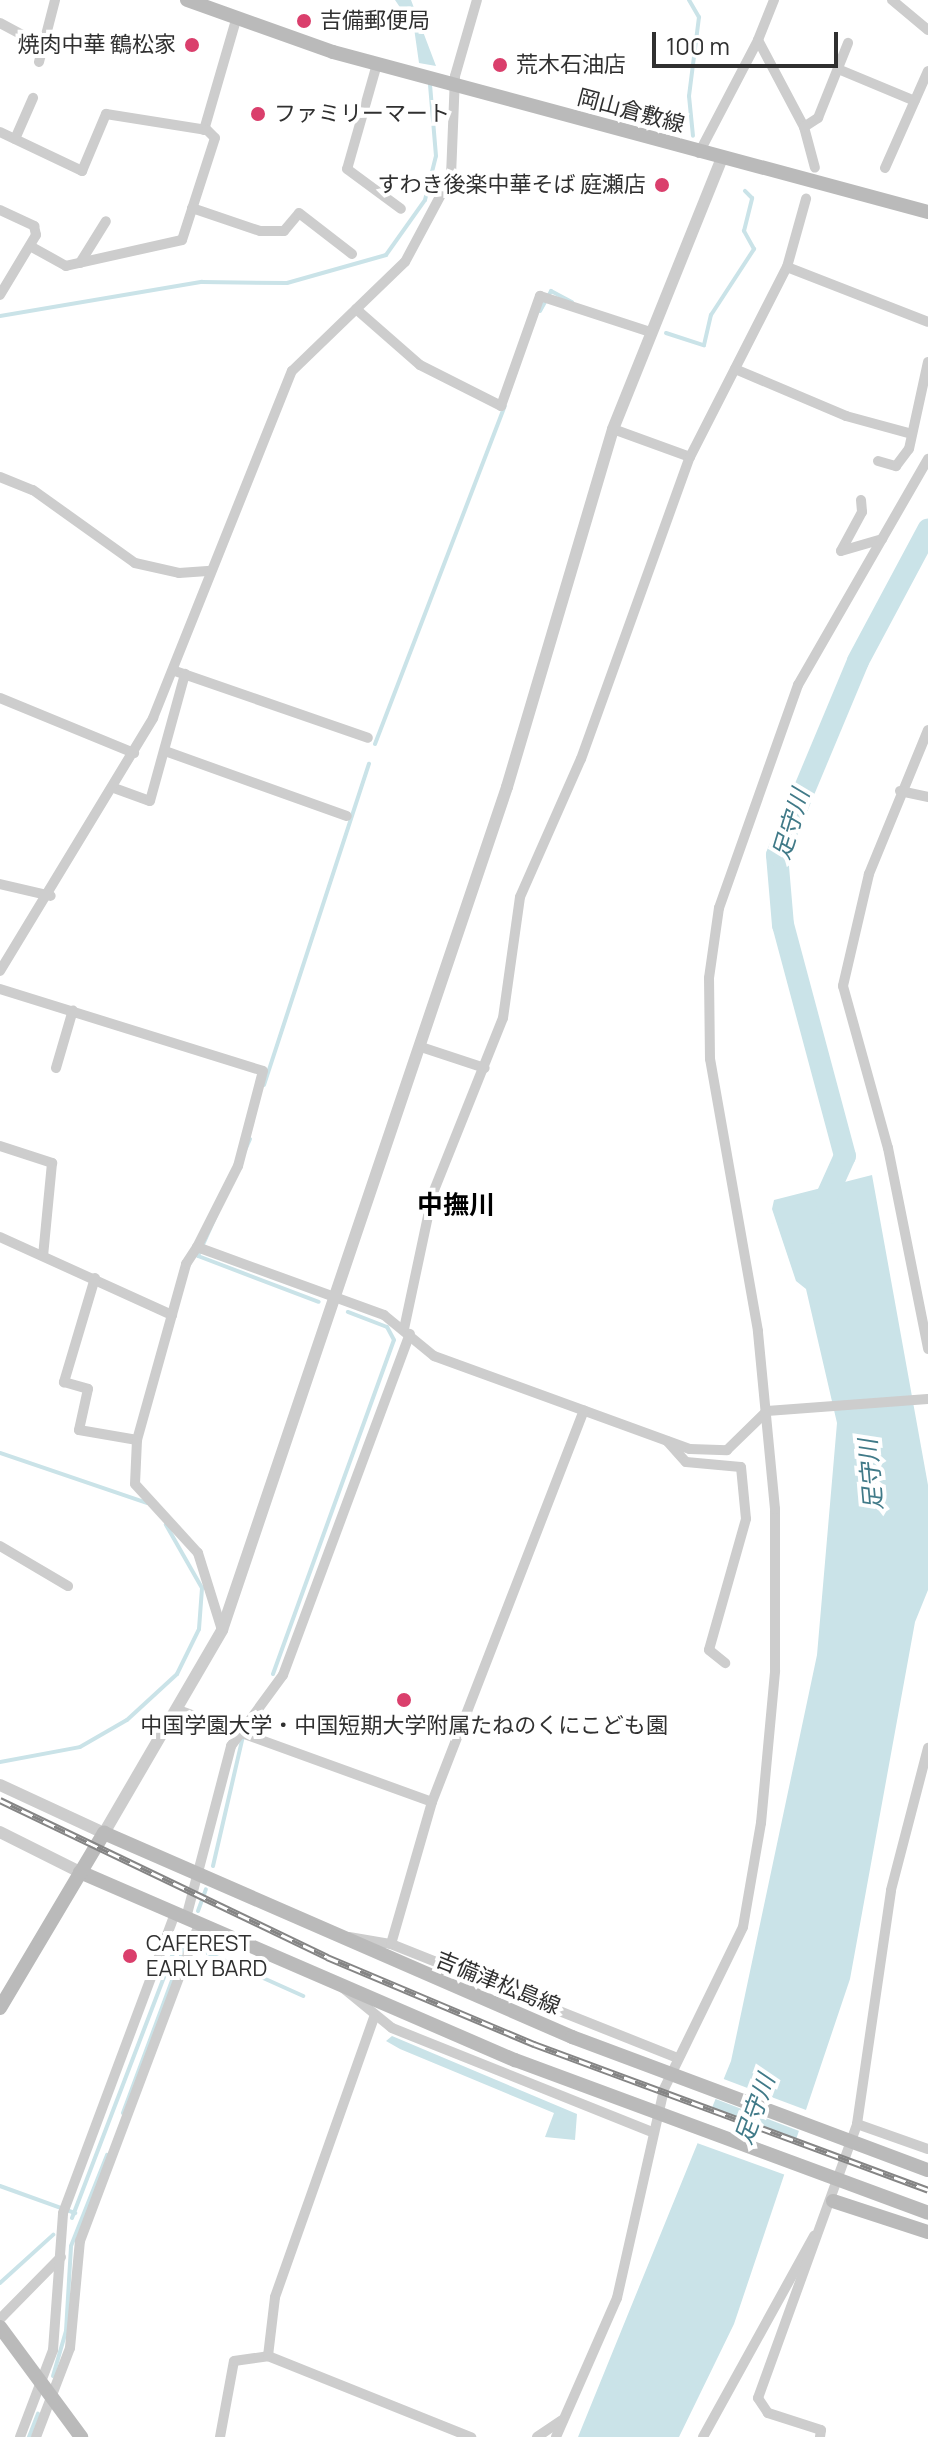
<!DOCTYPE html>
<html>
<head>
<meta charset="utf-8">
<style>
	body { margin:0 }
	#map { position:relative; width:928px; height:2437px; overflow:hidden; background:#fff; font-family:Manrope,"Noto Sans JP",sans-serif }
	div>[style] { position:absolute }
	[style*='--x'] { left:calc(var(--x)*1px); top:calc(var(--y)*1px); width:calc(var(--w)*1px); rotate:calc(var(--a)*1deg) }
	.water>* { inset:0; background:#cae3e8 }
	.pier>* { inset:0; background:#fff }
	.stream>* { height:4px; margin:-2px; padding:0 2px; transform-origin:2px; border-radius:2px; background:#cae3e8 }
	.river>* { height:22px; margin:-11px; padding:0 11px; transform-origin:11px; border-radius:11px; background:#cae3e8 }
	.minor>* { height:10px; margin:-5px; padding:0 5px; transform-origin:5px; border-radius:5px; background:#cdcdcd }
	.tertiary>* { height:12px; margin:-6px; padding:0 6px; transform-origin:6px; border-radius:6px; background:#cdcdcd }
	.secondary>* { height:14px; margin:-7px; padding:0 7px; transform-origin:7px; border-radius:7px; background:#bababa }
	.rail>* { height:7px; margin-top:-3.5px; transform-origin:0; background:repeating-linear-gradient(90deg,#fff 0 12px,#858585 0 24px); box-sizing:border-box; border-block:2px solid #858585 }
	.secondary-bridge>* { height:14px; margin:-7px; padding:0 7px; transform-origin:7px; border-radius:7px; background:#bababa }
	.dots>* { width:22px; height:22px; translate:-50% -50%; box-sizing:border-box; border:4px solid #fff; border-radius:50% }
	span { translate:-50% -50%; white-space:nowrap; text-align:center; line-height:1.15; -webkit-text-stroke:8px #fff; paint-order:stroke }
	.poi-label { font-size:22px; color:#303030 }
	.left { translate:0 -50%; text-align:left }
	.right { translate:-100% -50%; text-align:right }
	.street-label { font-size:22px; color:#303030 }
	.water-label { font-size:24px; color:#407a88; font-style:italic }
	.quarter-label { font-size:26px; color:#000; font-weight:700 }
	.scale { position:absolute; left:652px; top:32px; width:186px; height:36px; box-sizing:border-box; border:4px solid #303030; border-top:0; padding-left:10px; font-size:24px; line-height:28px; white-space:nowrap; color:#303030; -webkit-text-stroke:6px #fff; paint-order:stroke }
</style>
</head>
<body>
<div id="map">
	<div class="water">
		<div style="clip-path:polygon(395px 0,411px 0,436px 66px,419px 63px,414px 28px)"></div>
		<div style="clip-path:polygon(872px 1175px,928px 1485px,928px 1590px,915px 1622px,850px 1979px,734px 2324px,679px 2437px,578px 2437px,731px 2061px,817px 1655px,837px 1423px,806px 1289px,796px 1281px,772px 1209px,774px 1200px)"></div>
		<div style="clip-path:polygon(392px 2036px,577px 2114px,575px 2140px,545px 2137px,554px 2113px,400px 2049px,386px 2041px)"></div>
	</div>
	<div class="pier">
		<div style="clip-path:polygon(721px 2078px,814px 2113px,807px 2134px,713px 2098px)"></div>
		<div style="clip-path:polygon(710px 2107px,804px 2142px,798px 2158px,704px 2123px)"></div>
		<div style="clip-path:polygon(703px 2125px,797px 2160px,791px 2177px,697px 2143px)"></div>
	</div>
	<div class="stream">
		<div style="--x:689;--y:0;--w:20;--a:60"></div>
		<div style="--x:699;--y:17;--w:80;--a:97.2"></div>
		<div style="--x:689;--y:96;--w:40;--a:84.3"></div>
		<div style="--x:540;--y:311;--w:23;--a:-61"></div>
		<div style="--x:551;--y:291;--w:24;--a:28"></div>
		<div style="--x:0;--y:316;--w:205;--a:-9.6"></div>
		<div style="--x:202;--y:282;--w:85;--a:0.7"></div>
		<div style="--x:287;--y:283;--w:103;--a:-15.8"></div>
		<div style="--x:386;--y:255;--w:67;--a:-54.7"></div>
		<div style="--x:425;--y:200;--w:45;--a:-76"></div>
		<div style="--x:436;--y:156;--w:72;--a:-94.8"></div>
		<div style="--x:666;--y:333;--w:40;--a:18"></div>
		<div style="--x:704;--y:345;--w:31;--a:-77"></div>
		<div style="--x:711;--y:315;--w:79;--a:-56.9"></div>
		<div style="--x:754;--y:249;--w:21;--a:-119"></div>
		<div style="--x:744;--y:231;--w:34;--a:-76"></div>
		<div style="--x:752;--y:198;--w:10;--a:-135"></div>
		<div style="--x:375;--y:744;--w:362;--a:-69"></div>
		<div style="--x:264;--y:1085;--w:338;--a:-71.9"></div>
		<div style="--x:250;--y:1139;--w:128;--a:114"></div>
		<div style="--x:198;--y:1256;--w:129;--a:20.8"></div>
		<div style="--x:0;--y:1453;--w:155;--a:18.8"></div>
		<div style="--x:273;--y:1674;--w:355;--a:-70.1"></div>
		<div style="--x:394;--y:1340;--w:15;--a:-118"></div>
		<div style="--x:387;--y:1327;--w:42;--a:-159"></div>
		<div style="--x:0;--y:1762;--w:81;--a:-10.6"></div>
		<div style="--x:80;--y:1747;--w:54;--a:-29.9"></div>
		<div style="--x:127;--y:1720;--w:68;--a:-42.6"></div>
		<div style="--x:177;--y:1674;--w:50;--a:-63.9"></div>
		<div style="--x:199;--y:1629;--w:41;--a:-85.8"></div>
		<div style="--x:202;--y:1588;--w:73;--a:-119.7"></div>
		<div style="--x:213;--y:1866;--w:133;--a:-77"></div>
		<div style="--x:198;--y:1911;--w:23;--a:-70"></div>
		<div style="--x:192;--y:1946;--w:122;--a:24.2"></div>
		<div style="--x:123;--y:2113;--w:190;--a:-69.7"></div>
		<div style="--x:0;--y:2186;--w:80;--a:19.8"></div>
		<div style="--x:72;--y:2218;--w:300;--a:-69.1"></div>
		<div style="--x:0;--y:2283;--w:72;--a:-42.2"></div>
		<div style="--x:53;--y:2376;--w:47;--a:-73.9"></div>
		<div style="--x:66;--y:2331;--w:85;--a:-86.6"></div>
		<div style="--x:71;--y:2246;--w:98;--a:-68.4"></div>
		<div style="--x:29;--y:2437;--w:25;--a:-69"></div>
	</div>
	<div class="river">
		<div style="--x:829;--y:1213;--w:15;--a:-101"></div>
		<div style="--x:826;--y:1198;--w:46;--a:-65.7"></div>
		<div style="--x:845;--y:1156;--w:239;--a:-105"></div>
		<div style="--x:783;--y:925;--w:70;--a:-94.9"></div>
		<div style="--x:777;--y:855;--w:210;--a:-67.3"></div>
		<div style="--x:858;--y:661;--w:149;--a:-61.9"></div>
	</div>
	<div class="minor">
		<div style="--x:774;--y:0;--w:43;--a:111.8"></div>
		<div style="--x:758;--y:40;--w:98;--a:62.1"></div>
		<div style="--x:804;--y:127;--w:42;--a:75"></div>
		<div style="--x:892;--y:0;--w:47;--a:39.8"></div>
		<div style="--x:0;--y:23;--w:49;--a:28.1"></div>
		<div style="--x:39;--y:62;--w:64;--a:-75.5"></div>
		<div style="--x:377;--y:64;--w:109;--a:105.9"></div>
		<div style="--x:347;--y:169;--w:67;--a:36.5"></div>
		<div style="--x:838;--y:69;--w:83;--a:22.6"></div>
		<div style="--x:804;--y:127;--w:17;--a:-33"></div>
		<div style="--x:818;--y:118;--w:81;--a:-68.2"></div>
		<div style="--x:204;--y:130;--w:115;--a:-73.8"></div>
		<div style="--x:0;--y:132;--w:91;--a:25.4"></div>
		<div style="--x:82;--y:171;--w:62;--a:-67.2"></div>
		<div style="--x:106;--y:114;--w:102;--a:9"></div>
		<div style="--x:207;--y:130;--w:11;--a:45"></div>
		<div style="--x:215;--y:138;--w:107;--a:107.9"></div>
		<div style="--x:182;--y:240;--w:119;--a:167.4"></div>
		<div style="--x:66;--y:266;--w:41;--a:-150.9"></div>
		<div style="--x:15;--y:139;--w:45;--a:-66.3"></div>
		<div style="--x:699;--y:153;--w:127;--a:-62.4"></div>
		<div style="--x:885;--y:168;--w:106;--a:-66.1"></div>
		<div style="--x:192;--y:208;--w:72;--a:18.7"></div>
		<div style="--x:260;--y:231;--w:24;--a:0"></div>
		<div style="--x:284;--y:231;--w:23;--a:-50"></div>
		<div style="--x:299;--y:213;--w:67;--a:37.7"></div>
		<div style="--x:0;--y:210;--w:38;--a:25"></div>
		<div style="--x:34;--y:226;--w:9;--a:77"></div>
		<div style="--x:36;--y:235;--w:70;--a:121"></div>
		<div style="--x:80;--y:263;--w:49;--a:-58.2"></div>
		<div style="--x:787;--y:267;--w:151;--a:21.3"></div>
		<div style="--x:356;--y:309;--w:85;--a:41.2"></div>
		<div style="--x:420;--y:365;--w:91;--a:26.8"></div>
		<div style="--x:501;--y:406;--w:117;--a:-70.5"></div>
		<div style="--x:540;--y:296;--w:116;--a:18.1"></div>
		<div style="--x:735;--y:369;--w:121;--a:22.9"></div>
		<div style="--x:846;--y:416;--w:68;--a:15.3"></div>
		<div style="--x:613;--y:429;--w:82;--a:20"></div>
		<div style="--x:878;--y:461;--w:19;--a:16"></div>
		<div style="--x:896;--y:466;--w:21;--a:-53"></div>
		<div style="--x:909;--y:449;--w:89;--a:-77.7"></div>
		<div style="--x:0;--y:477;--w:35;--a:22"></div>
		<div style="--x:33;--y:490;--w:125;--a:35.6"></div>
		<div style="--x:135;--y:563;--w:45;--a:12.8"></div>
		<div style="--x:179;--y:573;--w:32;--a:-4"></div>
		<div style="--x:861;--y:500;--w:12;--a:85"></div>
		<div style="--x:862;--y:512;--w:44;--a:118.3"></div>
		<div style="--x:841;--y:551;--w:43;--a:-16.3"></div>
		<div style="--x:175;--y:671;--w:204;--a:19.1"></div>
		<div style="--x:0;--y:698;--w:145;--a:22.3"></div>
		<div style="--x:928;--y:730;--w:156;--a:112.3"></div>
		<div style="--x:869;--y:874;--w:115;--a:103.1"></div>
		<div style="--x:843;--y:986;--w:168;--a:74.5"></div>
		<div style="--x:888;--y:1148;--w:205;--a:78.7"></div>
		<div style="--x:165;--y:751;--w:193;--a:19.7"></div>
		<div style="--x:114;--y:788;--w:38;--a:20"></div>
		<div style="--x:150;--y:801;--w:132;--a:-74.6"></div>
		<div style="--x:900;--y:791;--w:29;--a:12"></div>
		<div style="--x:0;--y:884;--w:52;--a:13.2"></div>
		<div style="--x:0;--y:971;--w:296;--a:-58.8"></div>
		<div style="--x:153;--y:718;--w:374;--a:-68.2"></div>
		<div style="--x:292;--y:371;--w:157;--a:-44"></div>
		<div style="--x:405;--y:262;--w:98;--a:-61.9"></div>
		<div style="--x:451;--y:176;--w:100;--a:-87.7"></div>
		<div style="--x:455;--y:76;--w:79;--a:-73.9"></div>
		<div style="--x:0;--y:989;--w:275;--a:17.3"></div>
		<div style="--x:263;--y:1071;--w:98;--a:104.7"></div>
		<div style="--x:238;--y:1166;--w:91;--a:116.8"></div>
		<div style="--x:421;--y:1047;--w:67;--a:18.2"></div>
		<div style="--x:56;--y:1068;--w:60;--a:-73.7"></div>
		<div style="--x:0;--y:1146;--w:55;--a:18.1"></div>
		<div style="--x:52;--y:1163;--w:93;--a:95.5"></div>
		<div style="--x:0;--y:1237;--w:189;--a:24.4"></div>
		<div style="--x:95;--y:1278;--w:109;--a:106.6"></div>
		<div style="--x:64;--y:1382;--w:25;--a:16"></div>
		<div style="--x:88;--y:1389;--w:42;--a:102.4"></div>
		<div style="--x:79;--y:1430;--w:59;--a:9.8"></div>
		<div style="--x:404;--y:1329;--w:139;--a:-78"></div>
		<div style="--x:433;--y:1193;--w:188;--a:-68.2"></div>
		<div style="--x:503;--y:1018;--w:122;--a:-82"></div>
		<div style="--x:520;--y:897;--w:151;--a:-66.2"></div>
		<div style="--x:581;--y:759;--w:321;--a:-70.2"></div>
		<div style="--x:690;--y:457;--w:213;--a:-63"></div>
		<div style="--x:787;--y:267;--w:71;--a:-74.4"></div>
		<div style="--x:667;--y:1441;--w:28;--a:48"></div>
		<div style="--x:686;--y:1462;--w:55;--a:5.2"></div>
		<div style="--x:741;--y:1467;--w:52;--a:84.5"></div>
		<div style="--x:746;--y:1519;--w:136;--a:105.8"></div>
		<div style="--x:709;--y:1650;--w:21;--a:39"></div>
		<div style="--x:0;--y:1546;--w:79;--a:30.5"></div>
		<div style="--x:222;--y:1630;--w:81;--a:-107.3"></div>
		<div style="--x:198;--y:1553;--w:93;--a:-132.4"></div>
		<div style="--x:135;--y:1484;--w:44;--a:-87.4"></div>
		<div style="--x:137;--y:1440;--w:183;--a:-74.4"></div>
		<div style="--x:186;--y:1264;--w:20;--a:-57"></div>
		<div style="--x:197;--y:1247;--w:199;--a:20"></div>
		<div style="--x:384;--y:1315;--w:65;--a:39.4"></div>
		<div style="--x:434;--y:1356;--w:272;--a:20"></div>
		<div style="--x:690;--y:1449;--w:37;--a:2"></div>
		<div style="--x:727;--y:1450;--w:56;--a:-44.3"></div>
		<div style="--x:767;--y:1411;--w:161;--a:-4.3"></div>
		<div style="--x:178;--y:1710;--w:270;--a:19.9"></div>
		<div style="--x:432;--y:1802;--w:420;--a:-68.8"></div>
		<div style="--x:186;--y:1918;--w:178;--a:-75.3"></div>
		<div style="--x:231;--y:1746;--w:88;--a:-53.8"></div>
		<div style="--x:283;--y:1675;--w:364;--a:-69.6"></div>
		<div style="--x:349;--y:1937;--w:43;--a:9.5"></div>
		<div style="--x:391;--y:1944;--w:308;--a:21.7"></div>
		<div style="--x:391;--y:1944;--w:148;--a:-73.9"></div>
		<div style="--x:343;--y:1988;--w:63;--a:39.2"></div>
		<div style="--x:392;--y:2028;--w:278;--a:21.8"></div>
		<div style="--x:857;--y:2124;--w:75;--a:19.4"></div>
		<div style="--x:0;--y:2319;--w:87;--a:-45.5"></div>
		<div style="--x:268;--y:2356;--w:219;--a:21.8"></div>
		<div style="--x:20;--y:2437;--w:93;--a:-69.2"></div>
		<div style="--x:53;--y:2350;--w:137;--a:-85.8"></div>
		<div style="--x:63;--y:2213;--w:319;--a:-69.5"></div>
		<div style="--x:36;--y:2437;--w:95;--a:-69.1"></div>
		<div style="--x:70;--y:2348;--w:107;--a:-84.7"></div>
		<div style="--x:80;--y:2241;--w:338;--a:-69.4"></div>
		<div style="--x:220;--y:2437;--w:77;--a:-79.6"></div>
		<div style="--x:234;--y:2361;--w:34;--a:-8"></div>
		<div style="--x:268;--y:2356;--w:59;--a:-83.2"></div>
		<div style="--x:275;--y:2297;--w:296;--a:-70.5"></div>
		<div style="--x:537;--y:2437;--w:30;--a:-34"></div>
		<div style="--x:556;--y:2437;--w:152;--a:-66.3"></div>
		<div style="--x:617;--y:2298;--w:214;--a:-77.3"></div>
		<div style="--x:664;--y:2089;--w:180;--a:-64"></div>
		<div style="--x:743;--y:1927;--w:106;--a:-80.2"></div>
		<div style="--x:761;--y:1823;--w:153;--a:-84.7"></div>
		<div style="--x:775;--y:1671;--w:162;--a:-90"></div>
		<div style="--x:775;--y:1509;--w:179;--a:-95.5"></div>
		<div style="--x:758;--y:1331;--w:276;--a:-100"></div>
		<div style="--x:710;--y:1059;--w:81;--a:-90.7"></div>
		<div style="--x:709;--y:978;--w:71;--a:-81.9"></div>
		<div style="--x:719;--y:908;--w:237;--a:-70.5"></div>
		<div style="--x:798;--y:685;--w:261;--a:-60.1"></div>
		<div style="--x:703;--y:2437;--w:230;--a:-61.1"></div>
		<div style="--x:820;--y:2437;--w:7;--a:-82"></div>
		<div style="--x:821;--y:2430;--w:56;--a:-162.2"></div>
		<div style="--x:768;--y:2413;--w:18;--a:-124"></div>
		<div style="--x:758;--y:2398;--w:291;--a:-70.1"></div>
		<div style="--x:857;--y:2124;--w:236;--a:-81.7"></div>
		<div style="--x:891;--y:1890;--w:147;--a:-75.4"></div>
	</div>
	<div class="tertiary">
		<div style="--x:0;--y:1785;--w:115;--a:24.8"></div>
		<div style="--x:104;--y:1833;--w:235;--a:-59.8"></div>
		<div style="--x:222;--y:1630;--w:890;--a:-71.32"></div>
		<div style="--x:507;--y:787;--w:373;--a:-73.5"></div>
		<div style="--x:613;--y:429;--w:290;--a:-68.1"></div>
		<div style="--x:0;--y:1832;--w:89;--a:26.6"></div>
	</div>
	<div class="secondary">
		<div style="--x:187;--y:0;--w:155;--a:19.6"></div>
		<div style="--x:333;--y:52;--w:616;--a:15.05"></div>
		<div style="--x:80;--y:1872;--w:474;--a:23.4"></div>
		<div style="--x:0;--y:2008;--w:204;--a:-59.3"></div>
		<div style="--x:104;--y:1833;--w:511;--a:23.55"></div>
		<div style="--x:833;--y:2201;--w:100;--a:18.1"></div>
		<div style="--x:0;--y:2327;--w:137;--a:53.6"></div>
	</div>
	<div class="rail">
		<div style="--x:0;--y:1800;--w:363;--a:25.6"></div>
		<div style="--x:327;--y:1957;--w:225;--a:22.8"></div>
		<div style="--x:534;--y:2044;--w:420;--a:20.3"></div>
	</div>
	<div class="secondary-bridge">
		<div style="--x:572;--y:2037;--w:380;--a:20.5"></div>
		<div style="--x:515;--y:2060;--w:440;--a:20.3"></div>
	</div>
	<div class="dots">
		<div style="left:304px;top:21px;background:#da3f6c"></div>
		<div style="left:192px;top:45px;background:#da3f6c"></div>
		<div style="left:500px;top:65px;background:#da3f6c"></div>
		<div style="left:258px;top:114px;background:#da3f6c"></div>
		<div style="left:662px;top:185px;background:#da3f6c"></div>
		<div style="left:404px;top:1700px;background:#da3f6c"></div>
		<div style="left:130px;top:1956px;background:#da3f6c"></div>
	</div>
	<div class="poi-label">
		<span class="left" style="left:320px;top:21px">吉備郵便局</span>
		<span class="right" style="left:176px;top:45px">焼肉中華 鶴松家</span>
		<span class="left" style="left:516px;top:65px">荒木石油店</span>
		<span class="left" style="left:274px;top:114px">ファミリーマート</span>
		<span class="right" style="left:646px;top:185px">すわき後楽中華そば 庭瀬店</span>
		<span style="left:404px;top:1726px">中国学園大学・中国短期大学附属たねのくにこども園</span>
		<span class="left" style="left:146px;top:1956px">CAFEREST<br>EARLY BARD</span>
	</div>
	<div class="street-label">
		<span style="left:631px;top:111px;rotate:15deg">岡山倉敷線</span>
		<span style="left:498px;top:1983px;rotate:22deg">吉備津松島線</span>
	</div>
	<div class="water-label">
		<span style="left:790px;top:824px;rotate:-73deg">足守川</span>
		<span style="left:870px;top:1475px;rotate:-95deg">足守川</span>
		<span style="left:754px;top:2109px;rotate:-70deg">足守川</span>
	</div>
	<div class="quarter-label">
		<span style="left:456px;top:1205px">中撫川</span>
	</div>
	<div class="scale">100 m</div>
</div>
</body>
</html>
